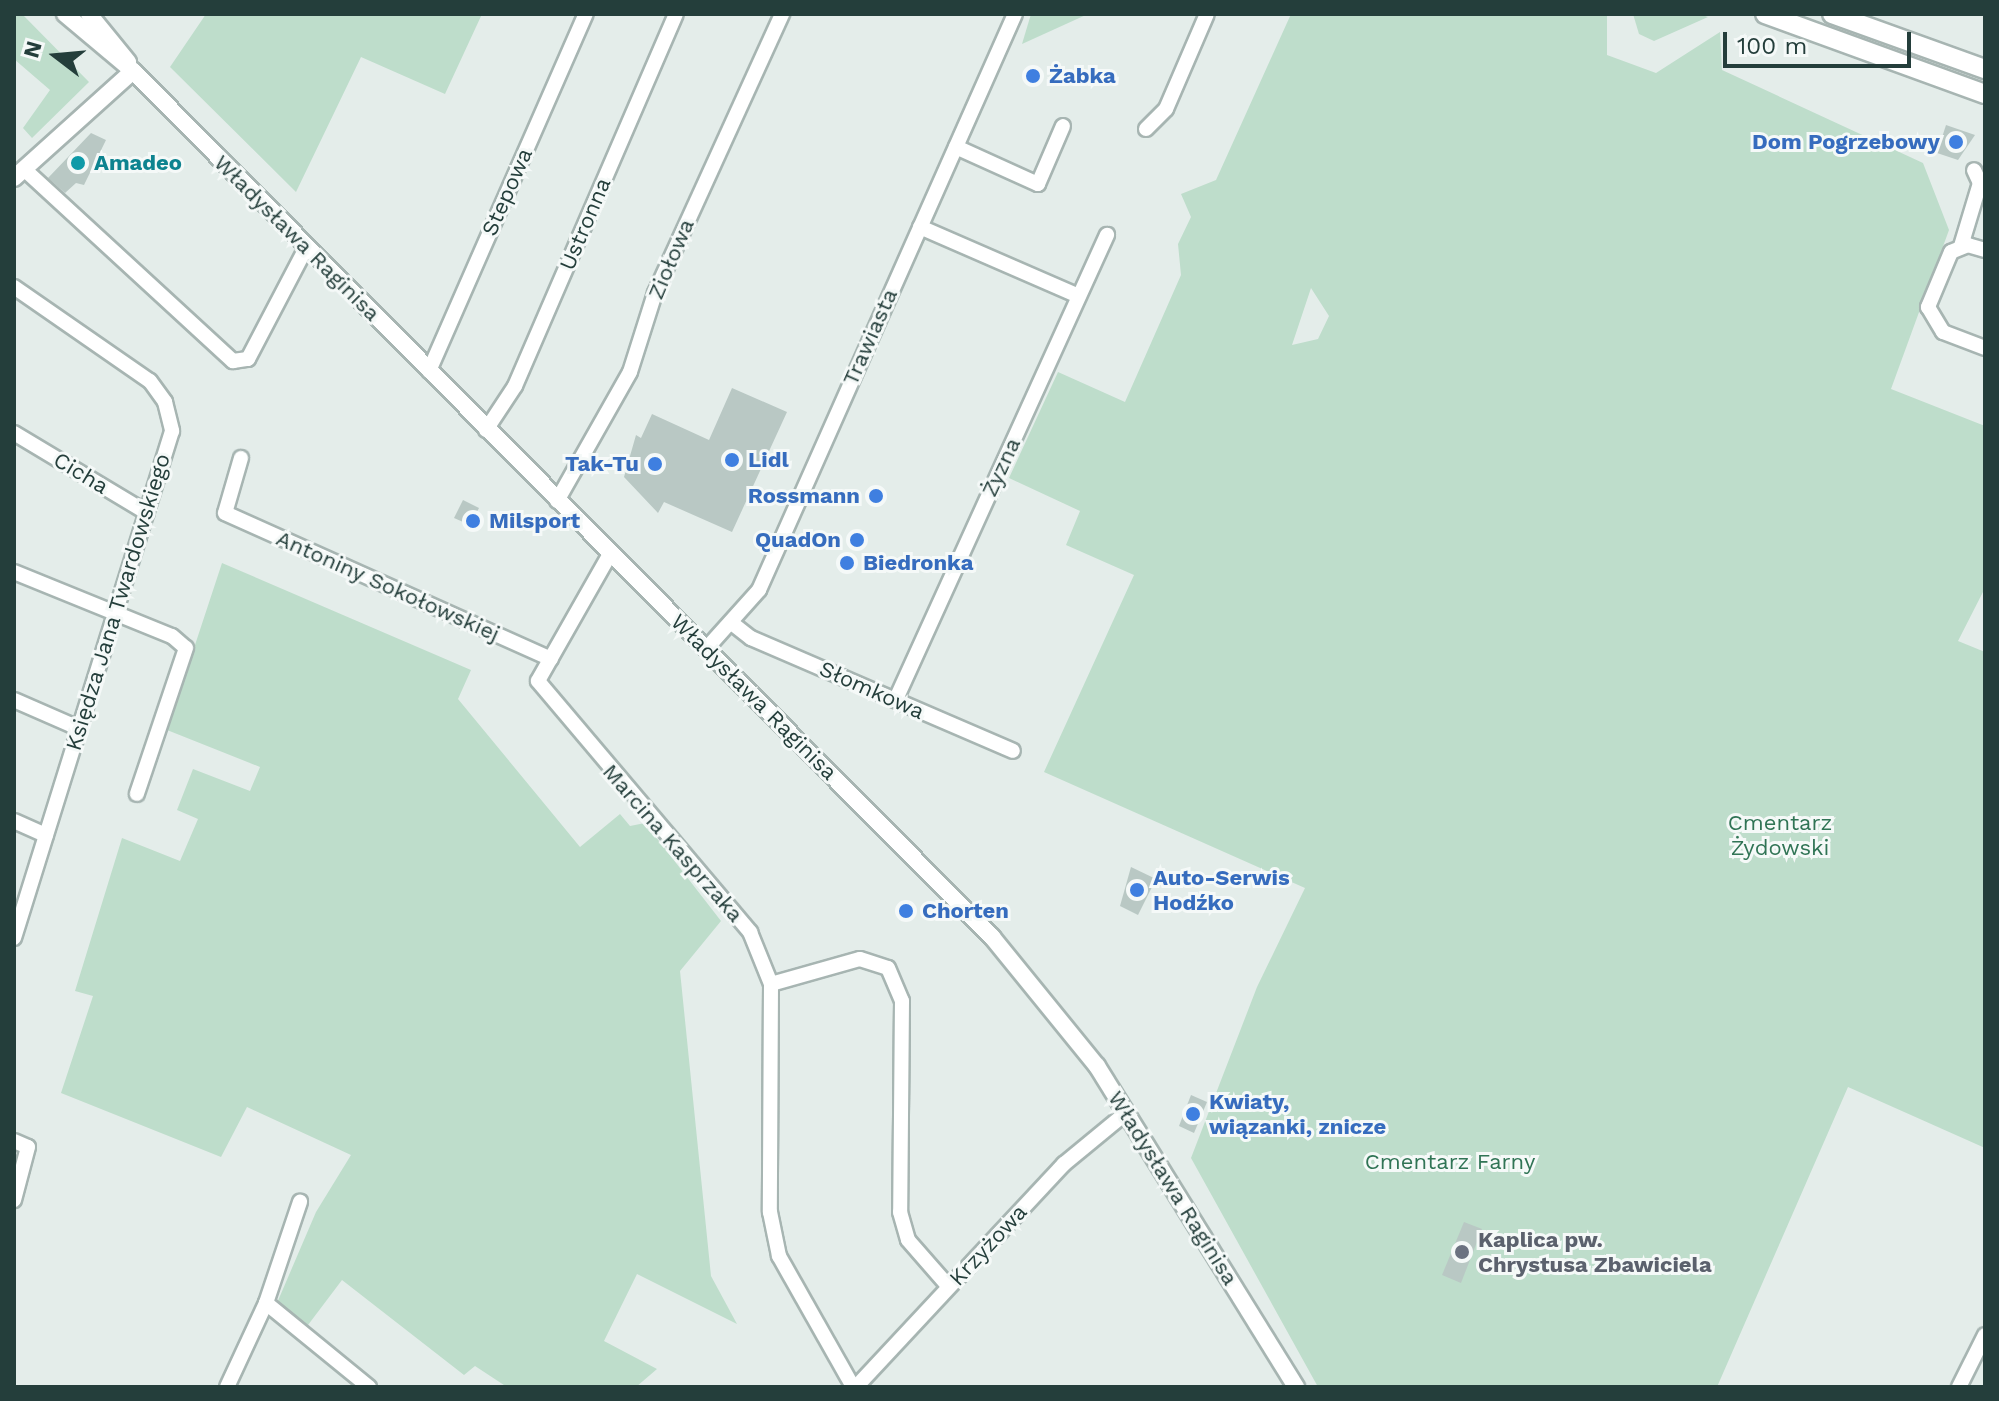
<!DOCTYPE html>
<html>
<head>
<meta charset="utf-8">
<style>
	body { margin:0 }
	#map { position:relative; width:1999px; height:1401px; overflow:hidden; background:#e4edea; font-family:"Work Sans",sans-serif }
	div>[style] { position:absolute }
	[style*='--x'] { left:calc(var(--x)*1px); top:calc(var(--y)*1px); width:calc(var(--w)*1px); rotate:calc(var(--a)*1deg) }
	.green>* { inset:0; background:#beddcb }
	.building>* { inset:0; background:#b9c8c4 }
	.roads { filter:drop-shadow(2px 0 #a7b5b2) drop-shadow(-2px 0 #a7b5b2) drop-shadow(0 2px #a7b5b2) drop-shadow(0 -2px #a7b5b2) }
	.minor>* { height:14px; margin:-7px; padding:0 7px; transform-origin:7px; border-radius:7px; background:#fff }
	.tertiary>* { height:16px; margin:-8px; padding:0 8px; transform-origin:8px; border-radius:8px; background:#fff }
	.secondary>* { height:18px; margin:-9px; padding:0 9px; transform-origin:9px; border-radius:9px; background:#fff }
	.dots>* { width:22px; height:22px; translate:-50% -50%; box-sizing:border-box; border:4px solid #f5f9f8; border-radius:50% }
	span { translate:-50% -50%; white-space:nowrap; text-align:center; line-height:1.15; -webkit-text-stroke:6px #f5f9f8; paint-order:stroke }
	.shop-label { font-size:22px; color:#366cbe; font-weight:700 }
	.left { translate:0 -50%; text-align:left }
	.right { translate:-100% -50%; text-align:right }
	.culture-label { font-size:22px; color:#0d838f; font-weight:700 }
	.street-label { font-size:22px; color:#243e3b }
	.park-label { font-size:22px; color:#307455 }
	.worship-label { font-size:22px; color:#5b616d; font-weight:700 }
	.frame { position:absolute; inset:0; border:16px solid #243e3b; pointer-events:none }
	.north { position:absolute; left:16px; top:16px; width:80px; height:80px; -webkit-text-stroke:6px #f5f9f8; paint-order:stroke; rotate:286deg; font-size:22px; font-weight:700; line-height:32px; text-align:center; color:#243e3b }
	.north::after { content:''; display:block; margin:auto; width:28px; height:36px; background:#243e3b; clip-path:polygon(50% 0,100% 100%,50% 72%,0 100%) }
	.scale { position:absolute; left:1723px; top:32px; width:188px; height:36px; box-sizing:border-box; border:4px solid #243e3b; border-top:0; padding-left:10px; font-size:24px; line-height:28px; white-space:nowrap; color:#243e3b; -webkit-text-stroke:6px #f5f9f8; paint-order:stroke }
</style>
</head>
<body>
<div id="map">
	<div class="green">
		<div style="clip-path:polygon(14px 14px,22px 14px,89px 82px,32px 138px,23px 128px,50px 90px,14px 59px)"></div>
		<div style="clip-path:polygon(206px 14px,482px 14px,445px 94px,361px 57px,296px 192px,170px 67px)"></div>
		<div style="clip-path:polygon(1031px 14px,1088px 14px,1022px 44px)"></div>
		<div style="clip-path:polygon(evenodd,1291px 14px,1607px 14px,1607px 55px,1656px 73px,1720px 32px,1722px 70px,1923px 163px,1949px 230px,1891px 389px,1985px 426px,1985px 588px,1958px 641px,1985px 652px,1985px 1148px,1848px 1087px,1717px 1387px,1318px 1387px,1191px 1158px,1257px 987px,1305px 888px,1044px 772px,1134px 575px,1066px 545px,1080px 511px,1009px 478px,1058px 372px,1125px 402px,1181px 275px,1178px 244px,1191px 217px,1181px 194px,1216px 180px,1291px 14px,1311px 288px,1329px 316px,1318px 339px,1292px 345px,1311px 288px)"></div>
		<div style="clip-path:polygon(1633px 14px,1699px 14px,1708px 17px,1654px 41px,1639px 34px)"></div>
		<div style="clip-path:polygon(222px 563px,471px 670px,458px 699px,580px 847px,620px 814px,630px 826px,645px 823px,721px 921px,680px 971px,711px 1276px,737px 1324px,637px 1274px,604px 1341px,657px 1369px,636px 1387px,507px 1387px,475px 1366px,464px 1375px,342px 1280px,308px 1325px,277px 1303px,316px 1212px,351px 1155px,247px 1107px,221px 1157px,61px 1093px,93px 996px,75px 991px,122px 838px,180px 861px,198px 819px,177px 810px,193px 769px,250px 791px,260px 767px,167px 730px)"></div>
	</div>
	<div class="building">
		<div style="clip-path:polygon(1946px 125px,1975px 135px,1958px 160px,1937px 153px)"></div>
		<div style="clip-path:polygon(91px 133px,106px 140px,84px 185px,76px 183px,65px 193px,48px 178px)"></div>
		<div style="clip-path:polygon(732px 388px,787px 412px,732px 532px,664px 502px,658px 513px,624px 477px,636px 435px,641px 438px,652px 414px,709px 440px)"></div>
		<div style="clip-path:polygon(463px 500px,479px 508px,470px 525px,454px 518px)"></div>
		<div style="clip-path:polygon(1131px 867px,1156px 879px,1138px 915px,1120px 906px)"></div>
		<div style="clip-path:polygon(1191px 1095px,1207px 1102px,1194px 1133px,1179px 1126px)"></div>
		<div style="clip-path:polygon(1464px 1222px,1482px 1229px,1461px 1283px,1442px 1275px)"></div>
	</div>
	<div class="roads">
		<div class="minor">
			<div style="--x:1146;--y:129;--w:28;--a:-45"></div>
			<div style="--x:1166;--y:109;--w:103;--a:-66.7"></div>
			<div style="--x:956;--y:147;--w:90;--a:24.3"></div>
			<div style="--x:1038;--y:184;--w:63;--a:-66.7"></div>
			<div style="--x:24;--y:169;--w:284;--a:42.6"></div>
			<div style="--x:233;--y:361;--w:15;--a:-8"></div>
			<div style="--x:248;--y:359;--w:125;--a:-62.4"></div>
			<div style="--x:920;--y:227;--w:173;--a:23.5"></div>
			<div style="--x:1961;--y:246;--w:66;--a:-73.2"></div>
			<div style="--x:1980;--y:183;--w:14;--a:-115"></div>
			<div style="--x:1985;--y:250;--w:18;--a:-164"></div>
			<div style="--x:1968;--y:245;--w:18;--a:158"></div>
			<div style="--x:1951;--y:252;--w:60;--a:112.7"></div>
			<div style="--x:1928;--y:307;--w:29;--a:59"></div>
			<div style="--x:1943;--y:332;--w:45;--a:20.9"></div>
			<div style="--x:14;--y:287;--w:165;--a:34.7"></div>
			<div style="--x:150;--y:381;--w:26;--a:54"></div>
			<div style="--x:165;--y:402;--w:30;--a:76"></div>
			<div style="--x:172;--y:431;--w:531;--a:107.31"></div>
			<div style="--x:429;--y:371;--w:390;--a:-66.3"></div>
			<div style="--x:486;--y:430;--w:53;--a:-56.6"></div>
			<div style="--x:515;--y:386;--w:405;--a:-66.6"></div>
			<div style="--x:14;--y:433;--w:155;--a:31"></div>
			<div style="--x:241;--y:458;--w:57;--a:106.2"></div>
			<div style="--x:225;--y:513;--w:357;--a:24.1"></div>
			<div style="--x:557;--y:501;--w:148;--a:-60.5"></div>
			<div style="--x:630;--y:372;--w:83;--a:-72.4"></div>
			<div style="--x:655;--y:293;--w:307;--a:-65.5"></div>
			<div style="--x:610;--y:554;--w:146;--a:119.6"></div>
			<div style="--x:538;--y:681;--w:329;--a:49.8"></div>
			<div style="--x:750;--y:932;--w:56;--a:68"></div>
			<div style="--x:771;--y:984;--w:228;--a:90.3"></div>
			<div style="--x:770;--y:1212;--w:45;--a:78.4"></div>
			<div style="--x:779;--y:1256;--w:150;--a:60.5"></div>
			<div style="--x:14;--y:572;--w:170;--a:22.1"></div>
			<div style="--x:172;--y:636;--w:18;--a:41"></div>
			<div style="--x:186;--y:648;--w:154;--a:108.6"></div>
			<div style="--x:733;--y:624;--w:23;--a:38"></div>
			<div style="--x:751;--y:638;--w:285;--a:23.3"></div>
			<div style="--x:707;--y:648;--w:78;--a:-48.1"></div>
			<div style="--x:759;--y:590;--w:630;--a:-66.04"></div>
			<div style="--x:896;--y:699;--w:510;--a:-65.55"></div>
			<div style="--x:14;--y:700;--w:70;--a:23.6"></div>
			<div style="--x:14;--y:821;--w:35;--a:24"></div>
			<div style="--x:771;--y:984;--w:92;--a:-15.7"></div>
			<div style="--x:860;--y:959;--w:29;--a:18"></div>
			<div style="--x:888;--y:968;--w:36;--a:67"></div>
			<div style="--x:902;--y:1001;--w:211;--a:90.5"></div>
			<div style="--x:900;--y:1212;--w:29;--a:74"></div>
			<div style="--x:908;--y:1240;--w:62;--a:48.9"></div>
			<div style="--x:14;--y:1141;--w:15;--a:23"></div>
			<div style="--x:28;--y:1147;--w:55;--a:104.8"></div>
			<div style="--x:266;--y:1303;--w:107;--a:-71.4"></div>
			<div style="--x:227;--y:1387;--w:93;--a:-65.1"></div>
			<div style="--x:266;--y:1303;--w:133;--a:39.2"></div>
			<div style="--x:856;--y:1387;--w:305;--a:-47"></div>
			<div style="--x:1064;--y:1164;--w:82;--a:-39.5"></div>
			<div style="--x:1959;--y:1387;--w:58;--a:-63.4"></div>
		</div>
		<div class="tertiary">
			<div style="--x:65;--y:14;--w:89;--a:40"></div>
			<div style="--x:133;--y:71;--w:1220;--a:45.23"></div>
			<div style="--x:992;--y:937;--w:166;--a:50.9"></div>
			<div style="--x:1097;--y:1066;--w:378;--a:58.2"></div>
			<div style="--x:89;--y:14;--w:62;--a:50.9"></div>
			<div style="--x:14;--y:178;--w:160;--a:-42"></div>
		</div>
		<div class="secondary">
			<div style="--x:1765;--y:14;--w:234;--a:20"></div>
			<div style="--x:1832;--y:14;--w:163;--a:19.8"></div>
		</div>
	</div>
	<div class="dots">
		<div style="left:1033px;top:76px;background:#3f7fe0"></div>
		<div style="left:1956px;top:142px;background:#3f7fe0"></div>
		<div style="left:78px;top:163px;background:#0f9aa8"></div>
		<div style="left:732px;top:460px;background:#3f7fe0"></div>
		<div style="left:655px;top:464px;background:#3f7fe0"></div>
		<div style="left:876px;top:496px;background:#3f7fe0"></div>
		<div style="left:473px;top:521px;background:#3f7fe0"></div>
		<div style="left:857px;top:540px;background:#3f7fe0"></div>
		<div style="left:847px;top:563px;background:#3f7fe0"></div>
		<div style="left:1137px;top:890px;background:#3f7fe0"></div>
		<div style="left:906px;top:911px;background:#3f7fe0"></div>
		<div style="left:1193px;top:1114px;background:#3f7fe0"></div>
		<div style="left:1462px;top:1252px;background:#6b7280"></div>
	</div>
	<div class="shop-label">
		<span class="left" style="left:1049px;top:76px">Żabka</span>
		<span class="right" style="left:1940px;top:142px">Dom Pogrzebowy</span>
		<span class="left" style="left:748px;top:460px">Lidl</span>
		<span class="right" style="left:639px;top:464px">Tak-Tu</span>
		<span class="right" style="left:860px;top:496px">Rossmann</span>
		<span class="left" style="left:489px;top:521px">Milsport</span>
		<span class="right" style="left:841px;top:540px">QuadOn</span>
		<span class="left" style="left:863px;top:563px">Biedronka</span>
		<span class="left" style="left:1153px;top:890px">Auto-Serwis<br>Hodźko</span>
		<span class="left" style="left:922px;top:911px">Chorten</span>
		<span class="left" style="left:1209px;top:1114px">Kwiaty,<br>wiązanki, znicze</span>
	</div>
	<div class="culture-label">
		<span class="left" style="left:94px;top:163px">Amadeo</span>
	</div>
	<div class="street-label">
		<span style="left:507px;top:192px;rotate:-66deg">Stepowa</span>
		<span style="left:585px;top:224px;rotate:-67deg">Ustronna</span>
		<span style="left:297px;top:238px;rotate:45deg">Władysława Raginisa</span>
		<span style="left:671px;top:259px;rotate:-67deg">Ziołowa</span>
		<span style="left:870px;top:337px;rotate:-66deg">Trawiasta</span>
		<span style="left:1001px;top:467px;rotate:-65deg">Żyzna</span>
		<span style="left:81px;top:473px;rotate:31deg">Cicha</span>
		<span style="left:388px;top:586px;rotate:24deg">Antoniny Sokołowskiej</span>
		<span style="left:118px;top:602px;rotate:-73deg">Księdza Jana Twardowskiego</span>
		<span style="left:872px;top:690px;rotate:24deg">Słomkowa</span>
		<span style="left:754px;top:697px;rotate:45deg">Władysława Raginisa</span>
		<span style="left:673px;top:843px;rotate:49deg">Marcina Kasprzaka</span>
		<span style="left:1173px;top:1188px;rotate:58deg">Władysława Raginisa</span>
		<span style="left:988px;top:1245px;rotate:-47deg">Krzyżowa</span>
	</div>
	<div class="park-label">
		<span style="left:1780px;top:835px">Cmentarz<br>Żydowski</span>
		<span style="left:1450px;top:1162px">Cmentarz Farny</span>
	</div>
	<div class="worship-label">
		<span class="left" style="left:1478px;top:1252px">Kaplica pw.<br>Chrystusa Zbawiciela</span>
	</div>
	<div class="frame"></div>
	<div class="north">N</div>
	<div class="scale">100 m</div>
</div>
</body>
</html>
